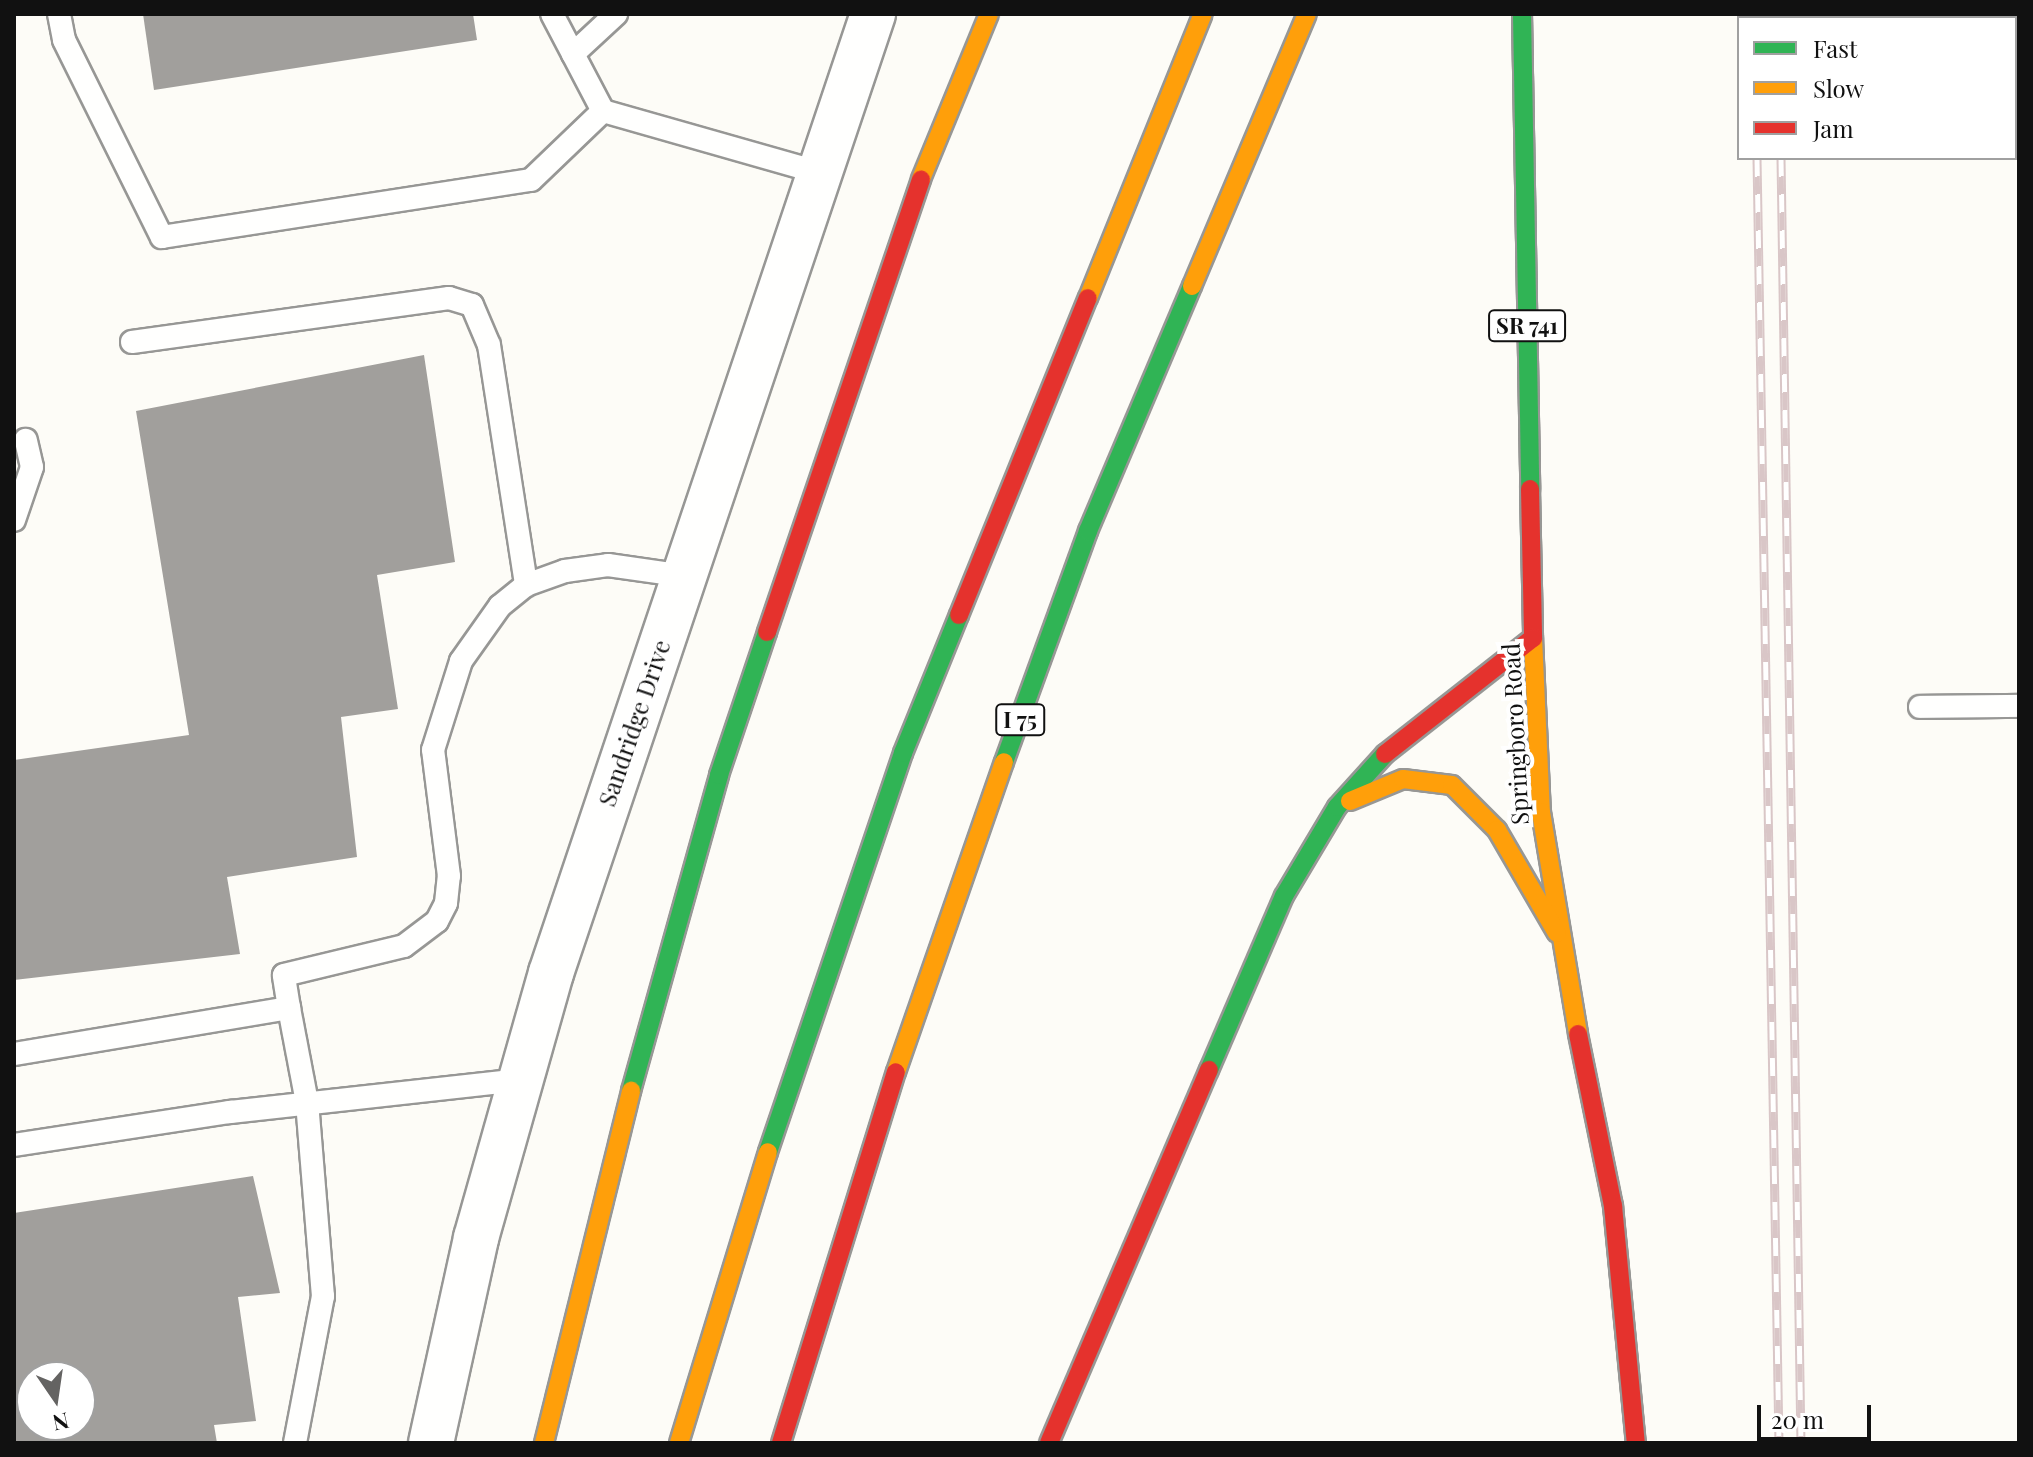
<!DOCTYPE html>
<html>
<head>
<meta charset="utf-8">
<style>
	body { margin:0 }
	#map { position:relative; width:2033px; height:1457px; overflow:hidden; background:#fdfcf7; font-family:"Playfair Display",serif }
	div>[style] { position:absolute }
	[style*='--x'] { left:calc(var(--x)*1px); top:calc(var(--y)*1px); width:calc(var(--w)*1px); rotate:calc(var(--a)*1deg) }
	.building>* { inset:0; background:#a19f9c }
	.roads { filter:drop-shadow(2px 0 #979795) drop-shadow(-2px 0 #979795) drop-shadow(0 2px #979795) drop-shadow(0 -2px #979795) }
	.lane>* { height:22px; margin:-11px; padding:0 11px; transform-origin:11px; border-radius:11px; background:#fffffe }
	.street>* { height:44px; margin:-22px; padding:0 22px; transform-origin:22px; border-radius:22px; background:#fffffe }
	.fast>* { height:18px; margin:-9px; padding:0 9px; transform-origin:9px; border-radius:9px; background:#30b455 }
	.slow>* { height:18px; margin:-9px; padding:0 9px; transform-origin:9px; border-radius:9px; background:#ff9f0a }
	.jam>* { height:18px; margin:-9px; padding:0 9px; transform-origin:9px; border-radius:9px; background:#e5322d }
	.rail>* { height:9px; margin-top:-4.5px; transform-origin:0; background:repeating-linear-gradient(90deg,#fff 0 18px,#d9c6c7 0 36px); box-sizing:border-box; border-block:2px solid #d9c6c7 }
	span { translate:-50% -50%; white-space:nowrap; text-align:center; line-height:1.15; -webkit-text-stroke:8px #fff; paint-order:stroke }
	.shield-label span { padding:2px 6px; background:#fff; border:2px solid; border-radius:6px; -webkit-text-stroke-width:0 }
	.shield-label { font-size:22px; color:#111; font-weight:700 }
	.street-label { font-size:24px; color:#111 }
	.frame { position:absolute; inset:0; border:16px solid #111; pointer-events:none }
	.legend { position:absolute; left:1737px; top:16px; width:280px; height:144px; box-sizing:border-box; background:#fff; border:2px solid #a0a0a0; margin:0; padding:10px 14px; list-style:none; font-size:24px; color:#111 }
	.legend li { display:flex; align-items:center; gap:16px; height:40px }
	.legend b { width:40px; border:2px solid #a0a0a0 }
	.north { position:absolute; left:16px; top:1361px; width:80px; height:80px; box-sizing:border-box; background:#fff; border:2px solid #a0a0a0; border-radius:50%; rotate:167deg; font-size:22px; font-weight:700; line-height:32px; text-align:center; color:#111 }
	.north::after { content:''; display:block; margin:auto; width:28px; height:36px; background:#646362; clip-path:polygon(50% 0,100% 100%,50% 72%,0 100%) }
	.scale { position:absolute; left:1757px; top:1405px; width:114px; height:36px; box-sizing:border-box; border:4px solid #111; border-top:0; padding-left:10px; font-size:24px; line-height:28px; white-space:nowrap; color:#111; -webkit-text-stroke:6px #fff; paint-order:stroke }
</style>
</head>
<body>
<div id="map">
	<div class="building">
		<div style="clip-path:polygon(143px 14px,473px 14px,477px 40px,154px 90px)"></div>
		<div style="clip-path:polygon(424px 355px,455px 562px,377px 575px,398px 709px,341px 717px,357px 857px,227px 877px,240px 954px,14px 980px,14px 760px,189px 735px,136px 411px)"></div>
		<div style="clip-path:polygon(evenodd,253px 1176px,280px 1293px,238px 1297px,256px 1421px,214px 1425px,217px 1443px,14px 1443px,14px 1213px,253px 1176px,32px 1377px,80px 1377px,80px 1425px,32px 1425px,32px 1377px)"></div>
	</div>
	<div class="roads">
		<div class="lane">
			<div style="--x:59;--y:14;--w:26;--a:79"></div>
			<div style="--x:64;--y:40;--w:220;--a:63.6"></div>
			<div style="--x:162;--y:237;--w:373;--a:-8.8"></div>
			<div style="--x:531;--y:180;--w:100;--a:-43.8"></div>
			<div style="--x:552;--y:14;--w:110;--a:62.3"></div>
			<div style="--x:603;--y:111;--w:226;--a:15.9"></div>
			<div style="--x:573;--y:54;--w:59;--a:-42.9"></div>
			<div style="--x:132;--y:342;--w:320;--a:-7.9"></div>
			<div style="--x:449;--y:298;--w:24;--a:17"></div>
			<div style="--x:472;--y:305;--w:43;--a:67"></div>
			<div style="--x:489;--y:345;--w:243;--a:81.2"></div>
			<div style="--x:14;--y:520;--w:56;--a:-71.2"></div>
			<div style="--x:32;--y:467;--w:28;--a:-103"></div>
			<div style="--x:1920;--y:707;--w:99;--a:-0.6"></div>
			<div style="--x:289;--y:1008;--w:33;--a:-99"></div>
			<div style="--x:284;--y:975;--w:123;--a:-13.6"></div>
			<div style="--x:404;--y:946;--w:41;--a:-37.1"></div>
			<div style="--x:437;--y:921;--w:20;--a:-63"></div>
			<div style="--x:446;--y:903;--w:27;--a:-84"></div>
			<div style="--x:449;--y:876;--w:127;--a:-97.2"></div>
			<div style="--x:433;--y:750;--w:93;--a:-72.5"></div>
			<div style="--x:461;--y:661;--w:67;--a:-54.7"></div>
			<div style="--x:500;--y:606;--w:33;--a:-39"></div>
			<div style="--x:526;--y:585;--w:41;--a:-19.7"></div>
			<div style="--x:565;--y:571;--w:43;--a:-7.9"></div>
			<div style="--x:608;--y:565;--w:77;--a:8.2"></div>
			<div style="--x:14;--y:1054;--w:279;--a:-9.5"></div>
			<div style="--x:289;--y:1008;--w:96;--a:79.2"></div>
			<div style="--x:307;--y:1102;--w:195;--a:85.3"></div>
			<div style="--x:323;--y:1296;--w:150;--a:100.8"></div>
			<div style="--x:14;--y:1145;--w:219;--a:-8.7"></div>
			<div style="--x:230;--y:1112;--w:293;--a:-6.3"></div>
		</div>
		<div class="street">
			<div style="--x:431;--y:1443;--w:210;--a:-77.6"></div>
			<div style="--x:476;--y:1238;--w:275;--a:-74.2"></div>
			<div style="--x:551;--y:973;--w:1012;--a:-71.44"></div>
		</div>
		<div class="fast">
			<div style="--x:1522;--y:14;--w:475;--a:89"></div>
			<div style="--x:1004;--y:762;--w:246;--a:-70"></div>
			<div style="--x:1088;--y:531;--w:266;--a:-67"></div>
			<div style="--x:1209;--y:1070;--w:189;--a:-66.7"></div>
			<div style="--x:1284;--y:896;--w:104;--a:-59.2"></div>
			<div style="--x:1337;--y:807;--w:72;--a:-47.8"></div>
			<div style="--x:631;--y:1091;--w:328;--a:-74.4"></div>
			<div style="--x:719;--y:775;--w:151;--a:-71.4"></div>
			<div style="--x:768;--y:1152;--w:421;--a:-71.3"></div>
			<div style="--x:903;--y:753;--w:149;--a:-67.9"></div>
		</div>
		<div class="slow">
			<div style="--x:921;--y:179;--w:178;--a:-67.6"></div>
			<div style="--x:1192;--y:286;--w:295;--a:-67.1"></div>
			<div style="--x:1088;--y:298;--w:306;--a:-68"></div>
			<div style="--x:1533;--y:638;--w:174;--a:87.4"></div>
			<div style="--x:1541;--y:812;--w:225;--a:80.5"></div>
			<div style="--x:1350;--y:801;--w:57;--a:-22.5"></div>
			<div style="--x:1403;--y:779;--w:49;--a:7"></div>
			<div style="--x:1452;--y:785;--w:64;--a:45"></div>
			<div style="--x:1497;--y:830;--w:119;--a:59.8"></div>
			<div style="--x:896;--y:1072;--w:328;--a:-70.8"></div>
			<div style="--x:544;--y:1443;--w:363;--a:-76.1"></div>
			<div style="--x:679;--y:1443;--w:304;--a:-73"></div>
		</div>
		<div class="jam">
			<div style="--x:1530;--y:489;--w:149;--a:88.8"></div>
			<div style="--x:959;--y:615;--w:342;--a:-67.9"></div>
			<div style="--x:767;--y:632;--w:478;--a:-71.2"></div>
			<div style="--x:1385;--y:754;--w:188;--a:-38.1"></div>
			<div style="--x:1578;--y:1034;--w:176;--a:78.5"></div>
			<div style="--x:1613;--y:1206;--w:238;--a:84.5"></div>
			<div style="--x:781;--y:1443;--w:388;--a:-72.8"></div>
			<div style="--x:1049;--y:1443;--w:406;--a:-66.8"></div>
		</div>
	</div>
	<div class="rail">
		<div style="--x:1755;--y:14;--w:4;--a:90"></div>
		<div style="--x:1780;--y:14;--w:4;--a:90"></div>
		<div style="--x:1757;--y:158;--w:1285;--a:89.02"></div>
		<div style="--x:1781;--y:158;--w:1285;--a:89.11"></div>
	</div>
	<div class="shield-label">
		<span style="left:1527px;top:326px">SR 741</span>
		<span style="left:1020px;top:720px">I 75</span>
	</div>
	<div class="street-label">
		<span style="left:634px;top:723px;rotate:-71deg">Sandridge Drive</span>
		<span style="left:1515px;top:734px;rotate:-93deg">Springboro Road</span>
	</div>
	<div class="frame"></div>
	<ul class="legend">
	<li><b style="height:10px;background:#30b455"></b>Fast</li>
	<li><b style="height:10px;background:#ff9f0a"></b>Slow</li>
	<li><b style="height:10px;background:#e5322d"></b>Jam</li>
	</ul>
	<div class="north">N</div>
	<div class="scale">20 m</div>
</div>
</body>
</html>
